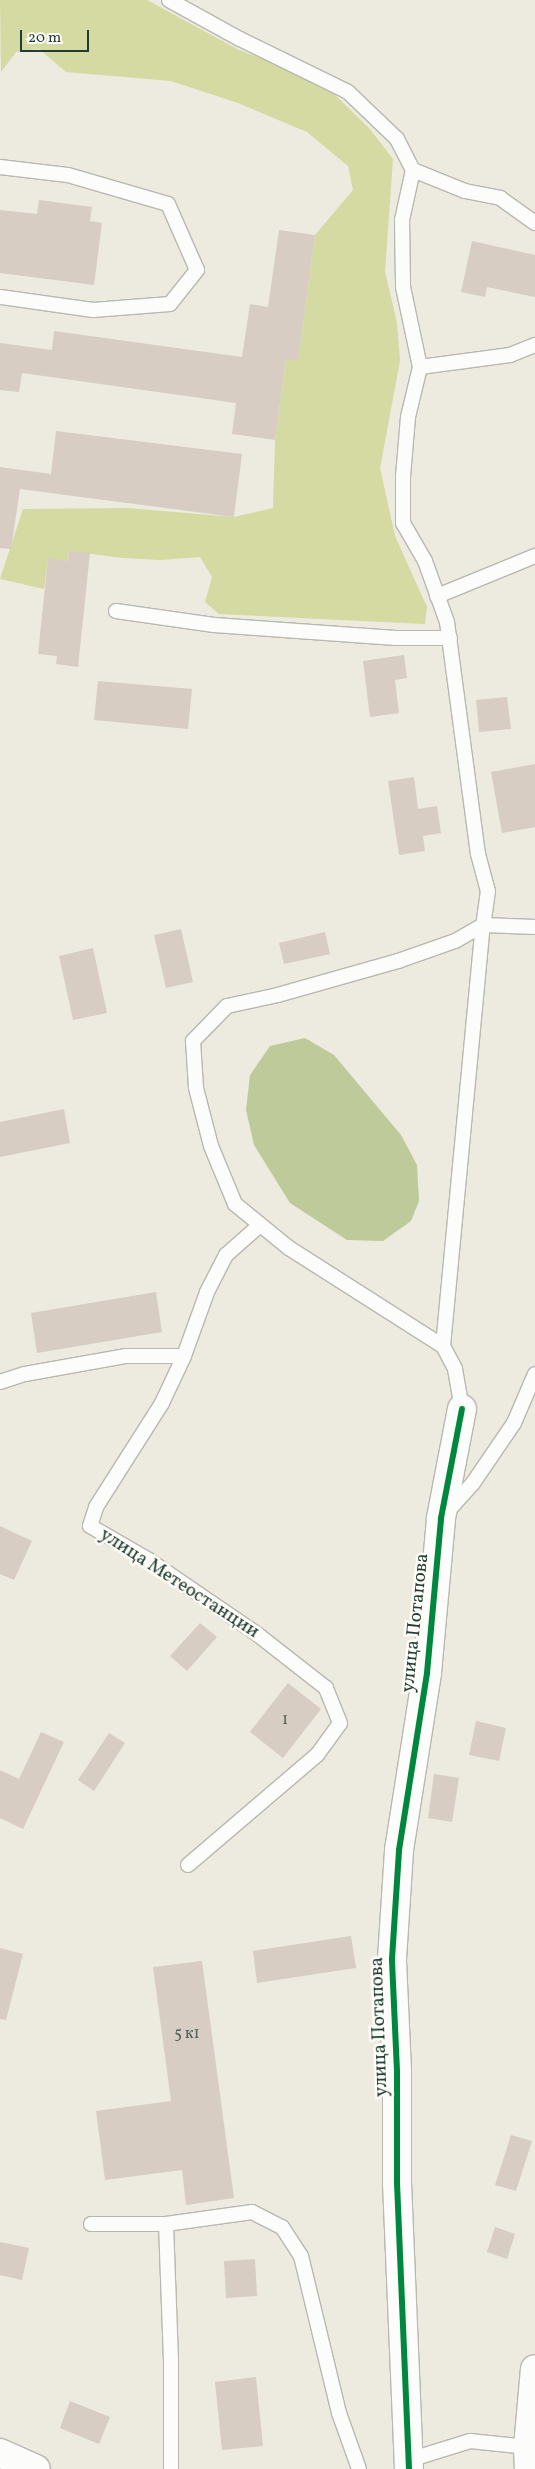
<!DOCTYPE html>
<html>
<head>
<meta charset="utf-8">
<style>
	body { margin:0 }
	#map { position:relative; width:535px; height:2469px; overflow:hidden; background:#edeadf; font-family:Vollkorn,serif }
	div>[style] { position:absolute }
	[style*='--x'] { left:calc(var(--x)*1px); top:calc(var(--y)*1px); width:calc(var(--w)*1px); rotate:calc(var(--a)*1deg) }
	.green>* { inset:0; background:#d4daa1 }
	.forest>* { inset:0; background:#beca9a }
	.building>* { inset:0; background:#d8cdc2 }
	.roads { filter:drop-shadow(1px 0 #b8b8b1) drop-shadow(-1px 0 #b8b8b1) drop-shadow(0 1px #b8b8b1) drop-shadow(0 -1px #b8b8b1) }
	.lane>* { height:14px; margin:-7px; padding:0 7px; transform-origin:7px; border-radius:7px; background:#fcfcfa }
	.street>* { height:28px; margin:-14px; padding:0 14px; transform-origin:14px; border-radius:14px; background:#fcfcfa }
	.cycleway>* { height:6px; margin:-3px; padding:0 3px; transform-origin:3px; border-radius:3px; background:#00873e }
	span { translate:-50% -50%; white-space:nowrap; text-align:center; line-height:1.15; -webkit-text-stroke:5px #fdfcf7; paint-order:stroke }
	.number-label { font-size:16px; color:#4d6158 }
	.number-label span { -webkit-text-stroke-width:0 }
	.street-label { font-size:19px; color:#1f3d34 }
	.scale { position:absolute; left:20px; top:30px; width:69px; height:22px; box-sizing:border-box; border:2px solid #1f3d34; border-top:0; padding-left:6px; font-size:15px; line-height:18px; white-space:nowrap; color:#1f3d34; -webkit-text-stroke:4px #fdfcf7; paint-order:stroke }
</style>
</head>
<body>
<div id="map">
	<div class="green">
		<div style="clip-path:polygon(0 0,147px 0,239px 50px,283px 67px,332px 92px,369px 128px,393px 159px,385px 272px,397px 322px,400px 361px,380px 468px,395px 536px,427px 607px,425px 624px,219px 614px,205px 602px,212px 577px,200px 557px,161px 560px,122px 558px,69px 551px,68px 561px,48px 559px,44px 589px,0 579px,23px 509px,127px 508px,234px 517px,273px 508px,275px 440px,286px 359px,298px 360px,315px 235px,353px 190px,348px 166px,307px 132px,238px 103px,171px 81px,66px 72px,39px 49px,16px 52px,1px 72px)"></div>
	</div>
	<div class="forest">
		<div style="clip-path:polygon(305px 1038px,334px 1055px,401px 1135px,417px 1165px,419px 1201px,411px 1221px,383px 1241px,347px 1240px,290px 1203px,254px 1145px,246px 1110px,250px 1075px,270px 1046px)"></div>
	</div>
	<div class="building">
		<div style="clip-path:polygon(39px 200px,92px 207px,90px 221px,102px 223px,94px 285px,0 273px,0 210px,37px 214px)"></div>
		<div style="clip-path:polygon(279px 230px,315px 235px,298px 361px,286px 359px,275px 440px,232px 434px,236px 403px,22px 373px,19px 392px,0 390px,0 343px,52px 350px,54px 331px,242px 357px,250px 304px,268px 307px)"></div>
		<div style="clip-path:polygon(472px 241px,535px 255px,535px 297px,487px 287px,485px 297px,461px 292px)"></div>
		<div style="clip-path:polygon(56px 431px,242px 454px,234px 517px,20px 489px,11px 549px,0 548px,0 467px,51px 474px)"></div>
		<div style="clip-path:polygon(69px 551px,90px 553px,78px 667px,56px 664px,57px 656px,38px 654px,48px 558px,68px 561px)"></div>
		<div style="clip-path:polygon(404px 655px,407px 678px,395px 680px,399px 713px,370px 717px,363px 661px)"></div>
		<div style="clip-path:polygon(98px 681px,192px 689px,188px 729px,94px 720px)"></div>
		<div style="clip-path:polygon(507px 697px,511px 729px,479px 732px,476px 700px)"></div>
		<div style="clip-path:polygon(535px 764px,535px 827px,502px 833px,491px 772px)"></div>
		<div style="clip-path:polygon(414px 777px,418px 809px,437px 806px,441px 833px,423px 836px,425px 851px,399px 855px,388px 781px)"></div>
		<div style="clip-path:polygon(181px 929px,193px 982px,166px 988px,154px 935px)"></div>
		<div style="clip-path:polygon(325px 932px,330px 954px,284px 964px,279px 943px)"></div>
		<div style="clip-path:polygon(93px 948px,107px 1013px,73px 1020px,59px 956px)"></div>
		<div style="clip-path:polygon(64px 1109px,70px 1143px,0 1157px,0 1122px)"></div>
		<div style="clip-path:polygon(156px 1292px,162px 1332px,37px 1353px,31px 1313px)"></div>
		<div style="clip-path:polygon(0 1526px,32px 1541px,14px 1580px,0 1574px)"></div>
		<div style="clip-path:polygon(200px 1623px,217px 1637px,187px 1671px,170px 1656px)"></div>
		<div style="clip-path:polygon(288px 1683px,321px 1709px,283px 1758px,250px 1732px)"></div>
		<div style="clip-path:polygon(476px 1721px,506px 1728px,499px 1761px,469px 1755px)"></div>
		<div style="clip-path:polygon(41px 1732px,64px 1742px,23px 1829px,0 1818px,0 1770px,19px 1779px)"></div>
		<div style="clip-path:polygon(109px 1733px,125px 1743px,94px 1791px,78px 1780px)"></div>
		<div style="clip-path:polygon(434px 1774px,459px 1778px,452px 1822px,428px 1818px)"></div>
		<div style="clip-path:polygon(351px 1936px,356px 1968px,257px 1983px,253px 1951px)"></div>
		<div style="clip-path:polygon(0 1948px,23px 1954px,6px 2020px,0 2019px)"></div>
		<div style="clip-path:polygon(202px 1961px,234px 2198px,186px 2205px,182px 2170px,105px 2180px,96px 2111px,171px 2101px,153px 1967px)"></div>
		<div style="clip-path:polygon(511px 2135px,532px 2141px,516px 2191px,495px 2185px)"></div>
		<div style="clip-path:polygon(495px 2227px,515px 2234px,507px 2259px,487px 2252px)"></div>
		<div style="clip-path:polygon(0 2242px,29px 2248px,22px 2280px,0 2275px)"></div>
		<div style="clip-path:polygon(255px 2259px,257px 2296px,226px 2298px,224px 2261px)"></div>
		<div style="clip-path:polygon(256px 2377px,263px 2446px,222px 2450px,215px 2382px)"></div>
		<div style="clip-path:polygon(70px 2401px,110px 2417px,99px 2444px,60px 2428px)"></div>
	</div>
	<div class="roads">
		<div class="lane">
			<div style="--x:169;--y:0;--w:81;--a:28.8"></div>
			<div style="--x:240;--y:39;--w:120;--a:26.1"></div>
			<div style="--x:348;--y:92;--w:68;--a:43.8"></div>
			<div style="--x:397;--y:139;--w:35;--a:63"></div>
			<div style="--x:413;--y:170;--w:51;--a:102.4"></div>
			<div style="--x:402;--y:220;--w:67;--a:89.1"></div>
			<div style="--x:403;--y:287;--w:82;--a:78"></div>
			<div style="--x:420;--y:367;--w:51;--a:103.5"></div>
			<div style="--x:408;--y:417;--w:59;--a:94.8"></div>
			<div style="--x:403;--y:476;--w:47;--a:90"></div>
			<div style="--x:403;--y:523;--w:44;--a:59.9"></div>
			<div style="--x:425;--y:561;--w:65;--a:70.2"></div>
			<div style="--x:447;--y:622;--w:234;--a:82.4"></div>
			<div style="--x:478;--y:854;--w:38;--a:75"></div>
			<div style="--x:488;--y:891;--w:34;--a:98"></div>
			<div style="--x:483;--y:925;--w:32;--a:150"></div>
			<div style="--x:455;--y:941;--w:60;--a:160.7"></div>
			<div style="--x:398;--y:961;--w:125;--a:164.2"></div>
			<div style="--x:278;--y:995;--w:52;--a:167.8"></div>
			<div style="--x:227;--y:1006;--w:49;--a:134.2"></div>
			<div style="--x:193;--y:1041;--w:47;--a:86.3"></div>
			<div style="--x:196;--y:1088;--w:60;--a:75.5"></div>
			<div style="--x:211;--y:1146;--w:63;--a:67.5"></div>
			<div style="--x:235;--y:1204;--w:70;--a:39.2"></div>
			<div style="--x:289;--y:1248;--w:183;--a:32.5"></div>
			<div style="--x:443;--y:1346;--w:26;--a:62"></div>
			<div style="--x:455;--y:1369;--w:41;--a:80.1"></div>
			<div style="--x:0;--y:167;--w:68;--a:6.7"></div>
			<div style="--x:68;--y:175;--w:104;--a:16.2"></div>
			<div style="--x:168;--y:204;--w:72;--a:66.3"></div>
			<div style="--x:197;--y:270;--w:43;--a:128.5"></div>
			<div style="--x:170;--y:304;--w:77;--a:175.5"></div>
			<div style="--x:93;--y:310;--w:94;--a:-172"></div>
			<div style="--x:413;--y:170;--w:56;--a:22"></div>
			<div style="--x:465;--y:191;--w:36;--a:11"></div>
			<div style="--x:500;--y:198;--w:43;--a:35.5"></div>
			<div style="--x:420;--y:367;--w:91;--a:-7.6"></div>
			<div style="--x:510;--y:355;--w:27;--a:-22"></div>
			<div style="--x:437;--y:596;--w:106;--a:-22.2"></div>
			<div style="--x:116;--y:611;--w:99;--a:8.1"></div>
			<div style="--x:214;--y:625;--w:182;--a:4.1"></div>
			<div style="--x:396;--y:638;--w:54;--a:0"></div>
			<div style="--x:443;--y:1346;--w:423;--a:-84.6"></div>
			<div style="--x:483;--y:925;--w:52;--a:2.2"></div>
			<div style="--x:0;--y:1382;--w:26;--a:-18"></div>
			<div style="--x:25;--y:1374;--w:103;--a:-10.1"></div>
			<div style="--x:126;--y:1356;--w:58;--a:0"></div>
			<div style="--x:447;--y:1512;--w:39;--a:-48"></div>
			<div style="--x:473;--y:1483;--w:73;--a:-55.7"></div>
			<div style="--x:514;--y:1423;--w:53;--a:-66.8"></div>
			<div style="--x:188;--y:1865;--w:170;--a:-40.5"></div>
			<div style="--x:317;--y:1755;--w:39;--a:-54"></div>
			<div style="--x:340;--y:1723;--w:38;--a:-112"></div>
			<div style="--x:326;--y:1688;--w:88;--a:-142"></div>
			<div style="--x:257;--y:1634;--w:131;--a:-145.6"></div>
			<div style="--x:149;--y:1560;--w:68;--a:-150"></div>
			<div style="--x:90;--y:1526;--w:20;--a:-72"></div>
			<div style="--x:96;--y:1507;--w:123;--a:-57.6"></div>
			<div style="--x:162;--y:1403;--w:52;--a:-64.9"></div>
			<div style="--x:184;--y:1356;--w:68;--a:-70.2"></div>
			<div style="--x:207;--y:1292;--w:42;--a:-62.8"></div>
			<div style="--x:226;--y:1255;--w:45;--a:-41.4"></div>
			<div style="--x:91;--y:2224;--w:75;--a:0"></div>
			<div style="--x:166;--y:2224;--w:87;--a:-7.9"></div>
			<div style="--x:252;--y:2212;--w:34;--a:27"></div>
			<div style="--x:282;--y:2227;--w:35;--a:57"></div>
			<div style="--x:301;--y:2256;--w:162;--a:76.4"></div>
			<div style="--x:339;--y:2413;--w:59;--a:70.3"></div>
			<div style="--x:166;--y:2224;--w:137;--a:87.9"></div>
			<div style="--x:171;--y:2361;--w:108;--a:90"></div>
			<div style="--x:409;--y:2460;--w:64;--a:-17.3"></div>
			<div style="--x:470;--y:2441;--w:58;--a:5.9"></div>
		</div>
		<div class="street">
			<div style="--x:0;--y:2453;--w:39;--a:24"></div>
			<div style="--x:409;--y:2469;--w:286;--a:-92.4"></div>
			<div style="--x:397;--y:2183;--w:112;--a:-90"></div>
			<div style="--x:397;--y:2071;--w:112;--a:-92.6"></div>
			<div style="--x:392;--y:1959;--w:109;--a:-86.3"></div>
			<div style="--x:399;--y:1850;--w:179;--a:-81"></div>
			<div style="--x:427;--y:1673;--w:156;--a:-84.8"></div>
			<div style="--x:441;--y:1518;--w:111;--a:-79.1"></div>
			<div style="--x:529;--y:2469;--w:22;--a:-93"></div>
			<div style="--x:528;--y:2447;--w:78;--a:-84.9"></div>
		</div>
	</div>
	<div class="cycleway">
		<div style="--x:409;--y:2469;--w:286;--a:-92.4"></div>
		<div style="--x:397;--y:2183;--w:112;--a:-90"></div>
		<div style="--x:397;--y:2071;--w:112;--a:-92.6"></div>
		<div style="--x:392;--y:1959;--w:109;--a:-86.3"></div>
		<div style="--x:399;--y:1850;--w:179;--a:-81"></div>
		<div style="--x:427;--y:1673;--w:156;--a:-84.8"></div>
		<div style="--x:441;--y:1518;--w:111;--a:-79.1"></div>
	</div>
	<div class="number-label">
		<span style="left:285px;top:1720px">1</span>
		<span style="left:187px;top:2034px">5 к1</span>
	</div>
	<div class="street-label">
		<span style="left:179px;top:1584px;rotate:33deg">улица Метеостанции</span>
		<span style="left:416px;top:1623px;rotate:-84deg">улица Потапова</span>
		<span style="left:380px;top:2027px;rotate:-92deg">улица Потапова</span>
	</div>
	<div class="scale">20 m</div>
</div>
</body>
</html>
